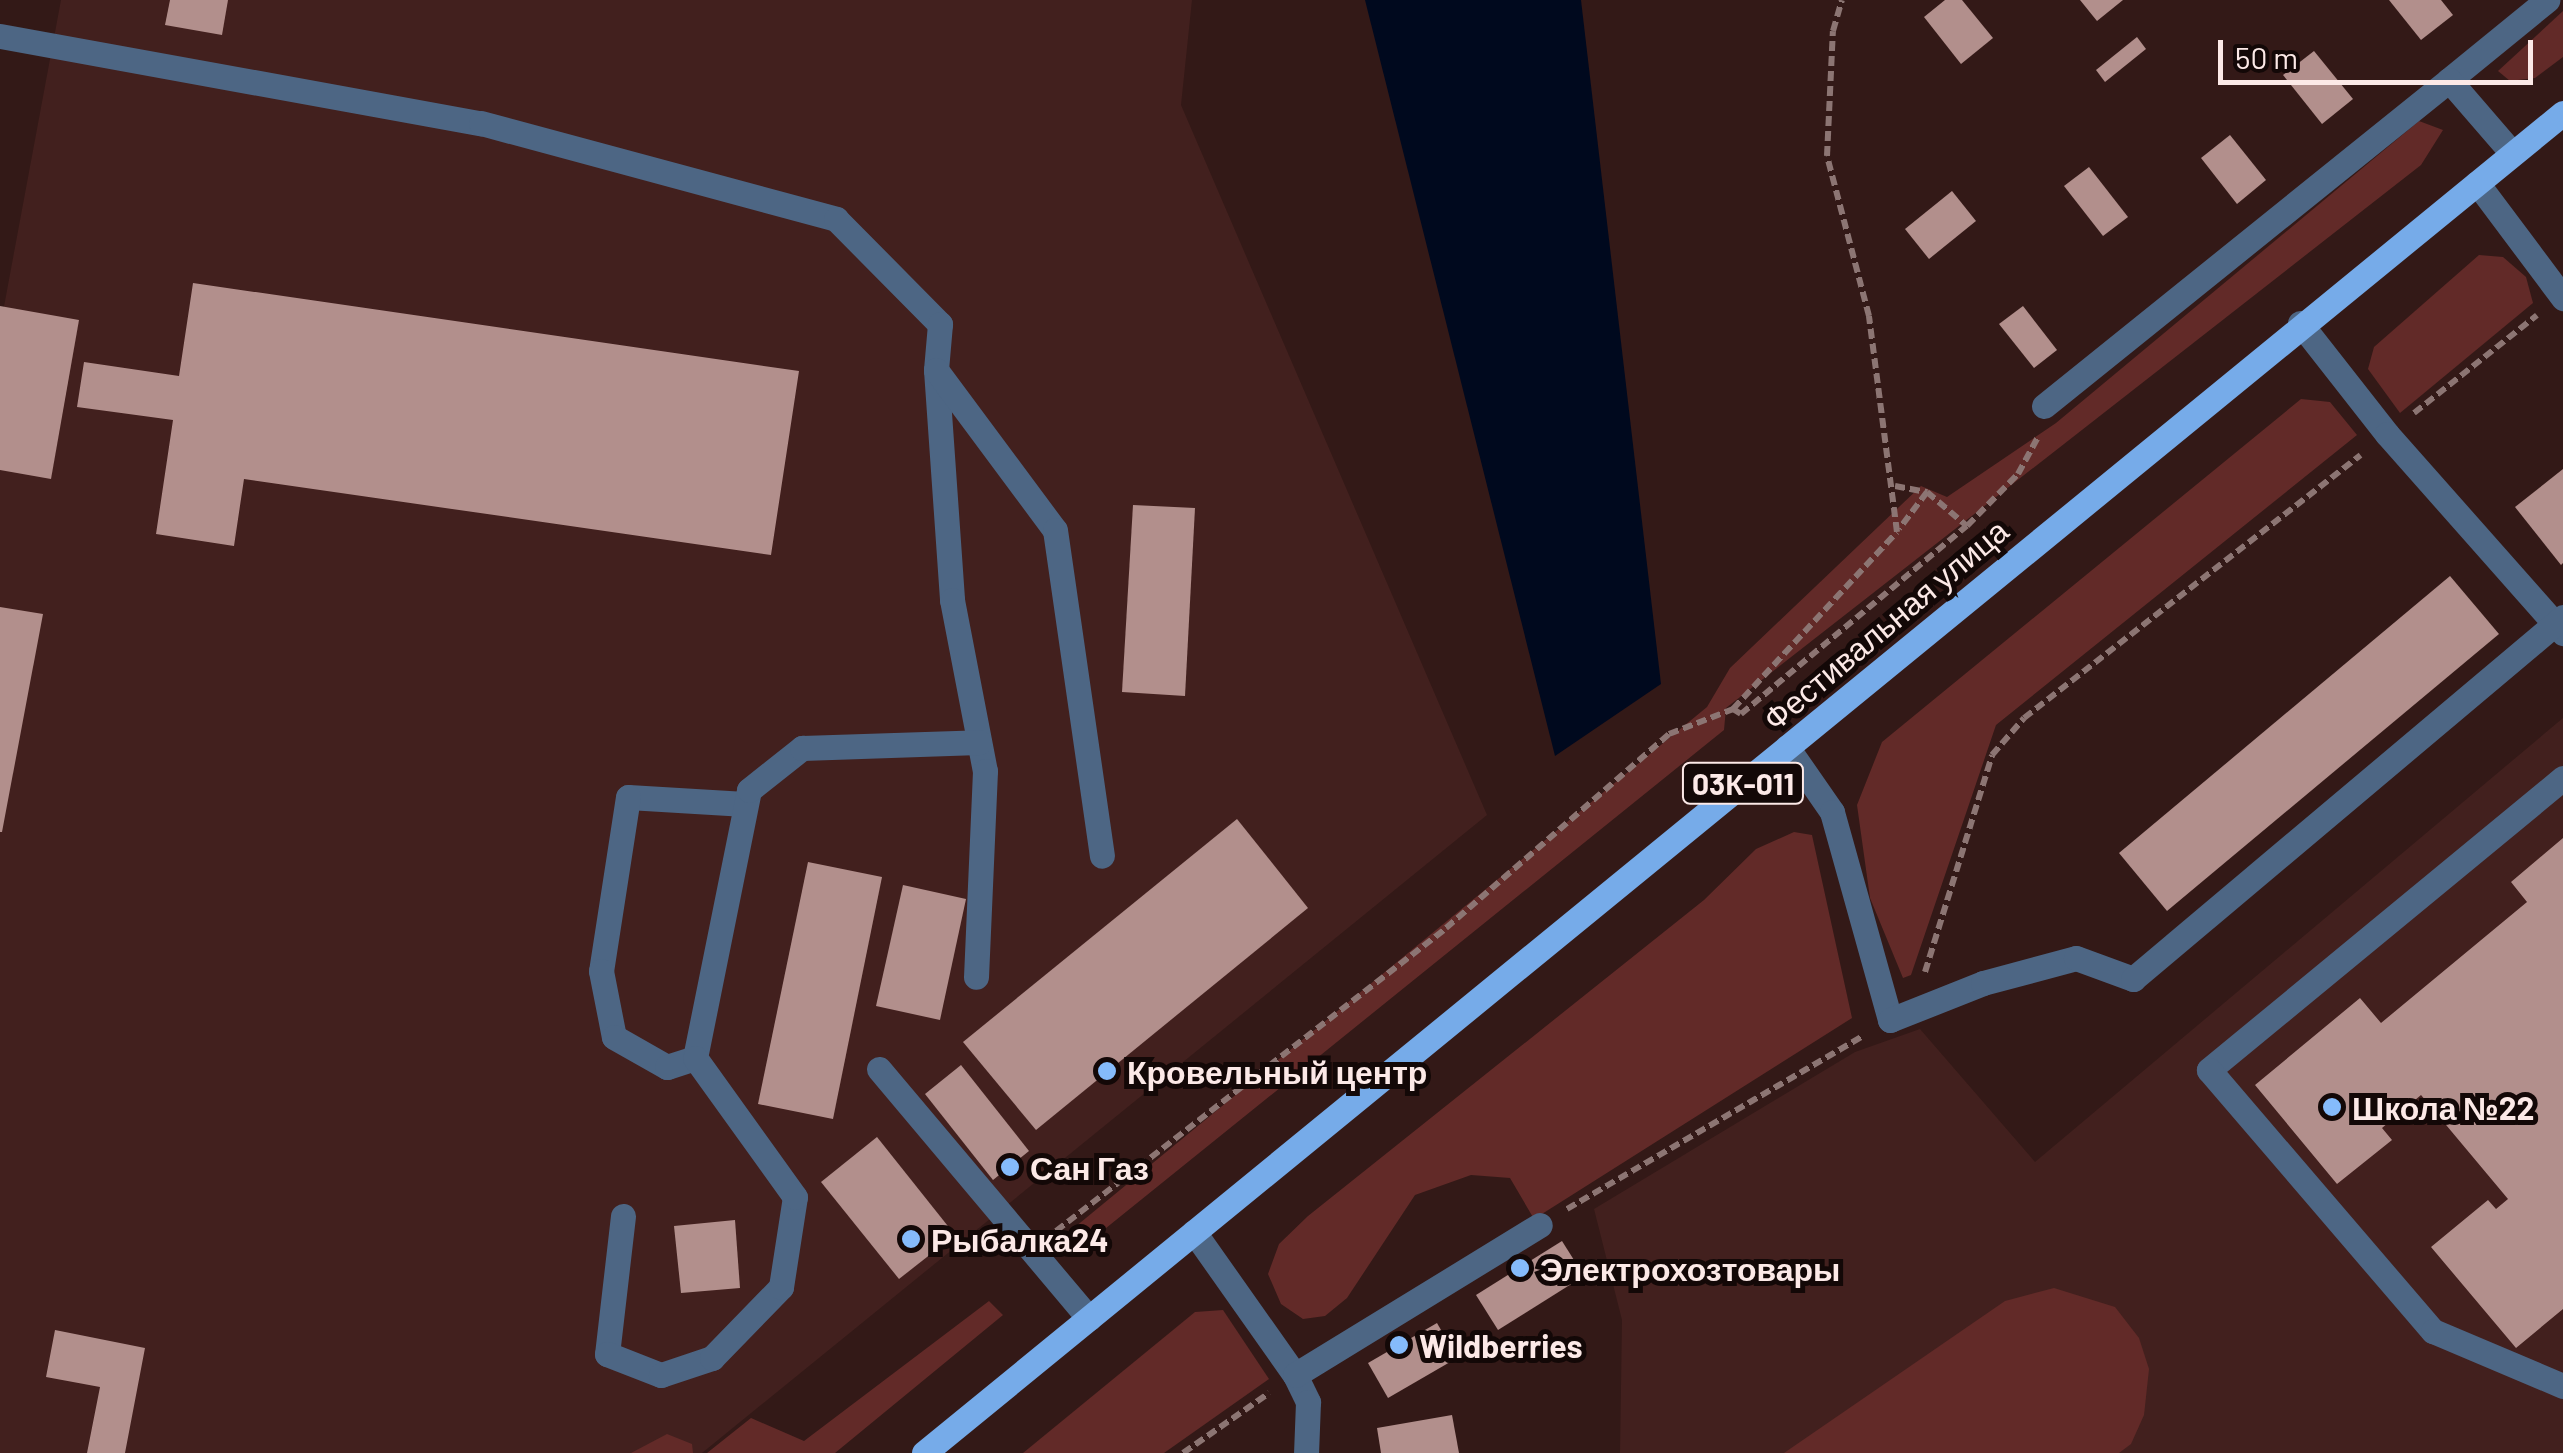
<!DOCTYPE html>
<html>
<head>
<meta charset="utf-8">
<style>
	body { margin:0 }
	#map { position:relative; width:2563px; height:1453px; overflow:hidden; background:#331917; font-family:Barlow,sans-serif }
	div>[style] { position:absolute }
	[style*='--x'] { left:calc(var(--x)*1px); top:calc(var(--y)*1px); width:calc(var(--w)*1px); rotate:calc(var(--a)*1deg) }
	.built>* { inset:0; background:#42201e }
	.green>* { inset:0; background:#622a28 }
	.water>* { inset:0; background:#00091e }
	.building>* { inset:0; background:#b28f8c }
	.path>* { height:6px; margin-top:-3px; transform-origin:0; background:repeating-linear-gradient(90deg,#8c7573 0 10px,transparent 0 15px) }
	.minor>* { height:25px; margin:-12.5px; padding:0 12.5px; transform-origin:12.5px; border-radius:12.5px; background:#4d6684 }
	.major>* { height:25px; margin:-12.5px; padding:0 12.5px; transform-origin:12.5px; border-radius:12.5px; background:#76abe9 }
	.dots>* { width:28px; height:28px; translate:-50% -50%; box-sizing:border-box; border:5px solid #130807; border-radius:50% }
	span { translate:-50% -50%; white-space:nowrap; text-align:center; line-height:1.15; -webkit-text-stroke:10px #130807; paint-order:stroke }
	.shield-label span { padding:2px 8px; background:#130807; border:2px solid; border-radius:8px; -webkit-text-stroke-width:0 }
	.shield-label { font-size:30px; color:#fce9e7; font-weight:700 }
	.street-label { font-size:32px; color:#fce9e7 }
	.poi-label { font-size:32px; color:#fce9e7; font-weight:700 }
	.left { translate:0 -50%; text-align:left }
	.scale { position:absolute; left:2218px; top:40px; width:315px; height:45px; box-sizing:border-box; border:5px solid #fce9e7; border-top:0; padding-left:12px; font-size:30px; line-height:35px; white-space:nowrap; color:#fce9e7; -webkit-text-stroke:8px #130807; paint-order:stroke }
</style>
</head>
<body>
<div id="map">
	<div class="built">
		<div style="clip-path:polygon(61px 0,1192px 0,1181px 105px,1487px 815px,702px 1453px,0 1453px,0 328px)"></div>
		<div style="clip-path:polygon(2563px 718px,2563px 1453px,1620px 1453px,1622px 1320px,1594px 1209px,1855px 1052px,1920px 1029px,2035px 1162px)"></div>
	</div>
	<div class="green">
		<div style="clip-path:polygon(2563px 11px,2563px 57px,2535px 78px,2510px 81px,2498px 71px)"></div>
		<div style="clip-path:polygon(2419px 121px,2443px 130px,2421px 165px,1726px 708px,1724px 730px,1085px 1245px,1075px 1227px,1707px 707px,1730px 668px,1921px 486px,1947px 497px,2056px 423px)"></div>
		<div style="clip-path:polygon(2479px 255px,2503px 257px,2526px 277px,2533px 303px,2400px 413px,2368px 369px,2374px 347px)"></div>
		<div style="clip-path:polygon(2301px 399px,2330px 402px,2357px 435px,1996px 725px,1911px 975px,1903px 978px,1870px 898px,1857px 805px,1882px 742px)"></div>
		<div style="clip-path:polygon(1794px 832px,1812px 835px,1852px 1018px,1534px 1219px,1510px 1178px,1471px 1175px,1415px 1195px,1347px 1298px,1325px 1316px,1303px 1319px,1281px 1304px,1268px 1274px,1279px 1244px,1308px 1216px,1704px 900px,1756px 849px)"></div>
		<div style="clip-path:polygon(2054px 1288px,2115px 1307px,2139px 1338px,2149px 1369px,2144px 1415px,2131px 1444px,2119px 1453px,1784px 1453px,2005px 1301px)"></div>
		<div style="clip-path:polygon(989px 1301px,1003px 1315px,835px 1453px,707px 1453px,751px 1418px,804px 1441px)"></div>
		<div style="clip-path:polygon(1223px 1310px,1269px 1379px,1164px 1453px,1023px 1453px,1195px 1312px)"></div>
		<div style="clip-path:polygon(667px 1434px,692px 1444px,693px 1453px,631px 1453px)"></div>
	</div>
	<div class="water">
		<div style="clip-path:polygon(1365px 0,1581px 0,1661px 684px,1555px 756px)"></div>
	</div>
	<div class="building">
		<div style="clip-path:polygon(170px 0,228px 0,222px 35px,165px 25px)"></div>
		<div style="clip-path:polygon(1945px 0,1962px 0,1993px 38px,1961px 64px,1924px 17px)"></div>
		<div style="clip-path:polygon(2080px 0,2123px 0,2097px 21px)"></div>
		<div style="clip-path:polygon(2389px 0,2441px 0,2453px 15px,2421px 40px)"></div>
		<div style="clip-path:polygon(2137px 37px,2146px 49px,2105px 82px,2096px 70px)"></div>
		<div style="clip-path:polygon(2314px 51px,2353px 99px,2322px 124px,2283px 75px)"></div>
		<div style="clip-path:polygon(2230px 135px,2266px 180px,2237px 204px,2201px 158px)"></div>
		<div style="clip-path:polygon(2089px 167px,2128px 217px,2103px 236px,2064px 186px)"></div>
		<div style="clip-path:polygon(1952px 191px,1976px 221px,1929px 259px,1905px 229px)"></div>
		<div style="clip-path:polygon(193px 283px,799px 371px,771px 555px,244px 479px,234px 546px,156px 534px,173px 420px,77px 407px,84px 362px,179px 376px)"></div>
		<div style="clip-path:polygon(0 306px,79px 320px,51px 479px,0 470px)"></div>
		<div style="clip-path:polygon(2023px 306px,2057px 350px,2034px 368px,1999px 324px)"></div>
		<div style="clip-path:polygon(2563px 469px,2563px 563px,2561px 565px,2515px 507px)"></div>
		<div style="clip-path:polygon(1133px 505px,1195px 508px,1185px 696px,1122px 692px)"></div>
		<div style="clip-path:polygon(2450px 576px,2499px 634px,2167px 911px,2119px 853px)"></div>
		<div style="clip-path:polygon(0 607px,43px 614px,2px 832px,0 832px)"></div>
		<div style="clip-path:polygon(1237px 819px,1308px 908px,1036px 1130px,963px 1042px)"></div>
		<div style="clip-path:polygon(2563px 838px,2563px 1309px,2516px 1348px,2431px 1247px,2488px 1200px,2496px 1209px,2508px 1199px,2421px 1095px,2382px 1128px,2392px 1140px,2337px 1184px,2255px 1085px,2360px 998px,2381px 1023px,2527px 902px,2511px 882px)"></div>
		<div style="clip-path:polygon(808px 862px,882px 877px,833px 1119px,758px 1104px)"></div>
		<div style="clip-path:polygon(903px 885px,966px 899px,940px 1020px,876px 1006px)"></div>
		<div style="clip-path:polygon(961px 1065px,1029px 1151px,993px 1180px,925px 1094px)"></div>
		<div style="clip-path:polygon(877px 1137px,955px 1235px,899px 1279px,821px 1182px)"></div>
		<div style="clip-path:polygon(735px 1220px,740px 1288px,681px 1293px,674px 1226px)"></div>
		<div style="clip-path:polygon(1562px 1241px,1584px 1276px,1498px 1330px,1476px 1295px)"></div>
		<div style="clip-path:polygon(1437px 1323px,1457px 1358px,1388px 1398px,1368px 1363px)"></div>
		<div style="clip-path:polygon(55px 1330px,145px 1348px,125px 1453px,87px 1453px,100px 1387px,46px 1377px)"></div>
		<div style="clip-path:polygon(1452px 1415px,1459px 1453px,1381px 1453px,1377px 1428px)"></div>
	</div>
	<div class="path">
		<div style="--x:2414;--y:413;--w:157;--a:-38.5"></div>
		<div style="--x:1895;--y:486;--w:33;--a:11"></div>
		<div style="--x:1927;--y:492;--w:46;--a:127.1"></div>
		<div style="--x:1927;--y:492;--w:52;--a:40.4"></div>
		<div style="--x:1733;--y:709;--w:9;--a:32"></div>
		<div style="--x:1741;--y:714;--w:294;--a:-39.8"></div>
		<div style="--x:1967;--y:526;--w:73;--a:-45.6"></div>
		<div style="--x:2018;--y:474;--w:42;--a:-61.6"></div>
		<div style="--x:1925;--y:972;--w:227;--a:-72.8"></div>
		<div style="--x:1992;--y:755;--w:49;--a:-49.1"></div>
		<div style="--x:2024;--y:718;--w:427;--a:-38"></div>
		<div style="--x:1567;--y:1209;--w:343;--a:-30.3"></div>
		<div style="--x:1056;--y:1231;--w:494;--a:-37.8"></div>
		<div style="--x:1446;--y:928;--w:296;--a:-41"></div>
		<div style="--x:1669;--y:734;--w:69;--a:-21.3"></div>
		<div style="--x:1733;--y:709;--w:241;--a:-47.2"></div>
		<div style="--x:1897;--y:532;--w:218;--a:-97.4"></div>
		<div style="--x:1869;--y:316;--w:165;--a:-104.7"></div>
		<div style="--x:1827;--y:156;--w:125;--a:-87.3"></div>
		<div style="--x:1833;--y:31;--w:32;--a:-74"></div>
		<div style="--x:1183;--y:1453;--w:105;--a:-34.9"></div>
	</div>
	<div class="minor">
		<div style="--x:0;--y:36;--w:489;--a:10.3"></div>
		<div style="--x:481;--y:123;--w:368;--a:15.1"></div>
		<div style="--x:836;--y:219;--w:148;--a:45.3"></div>
		<div style="--x:940;--y:324;--w:46;--a:95"></div>
		<div style="--x:936;--y:370;--w:231;--a:86"></div>
		<div style="--x:952;--y:600;--w:174;--a:79.1"></div>
		<div style="--x:985;--y:771;--w:206;--a:92.5"></div>
		<div style="--x:2449;--y:80;--w:127;--a:-39.2"></div>
		<div style="--x:2477;--y:183;--w:144;--a:53.2"></div>
		<div style="--x:2300;--y:323;--w:141;--a:51.9"></div>
		<div style="--x:2387;--y:434;--w:266;--a:48.5"></div>
		<div style="--x:936;--y:370;--w:199;--a:53.4"></div>
		<div style="--x:1055;--y:530;--w:329;--a:81.8"></div>
		<div style="--x:2044;--y:406;--w:520;--a:-38.83"></div>
		<div style="--x:2449;--y:80;--w:96;--a:49.2"></div>
		<div style="--x:1787;--y:747;--w:79;--a:55.3"></div>
		<div style="--x:1832;--y:812;--w:216;--a:74.4"></div>
		<div style="--x:1890;--y:1020;--w:100;--a:-21.7"></div>
		<div style="--x:1983;--y:983;--w:96;--a:-15"></div>
		<div style="--x:2076;--y:958;--w:61;--a:20.2"></div>
		<div style="--x:2133;--y:979;--w:562;--a:-40.09"></div>
		<div style="--x:2563;--y:778;--w:459;--a:140.5"></div>
		<div style="--x:2209;--y:1070;--w:344;--a:49.4"></div>
		<div style="--x:2433;--y:1331;--w:141;--a:22.9"></div>
		<div style="--x:745;--y:804;--w:117;--a:-176.6"></div>
		<div style="--x:628;--y:797;--w:176;--a:98.8"></div>
		<div style="--x:601;--y:971;--w:67;--a:78.9"></div>
		<div style="--x:614;--y:1037;--w:61;--a:29.5"></div>
		<div style="--x:667;--y:1067;--w:29;--a:-18"></div>
		<div style="--x:695;--y:1058;--w:273;--a:-78.6"></div>
		<div style="--x:749;--y:790;--w:68;--a:-38.4"></div>
		<div style="--x:802;--y:748;--w:177;--a:-1.9"></div>
		<div style="--x:879;--y:1069;--w:326;--a:49.9"></div>
		<div style="--x:623;--y:1216;--w:139;--a:96.6"></div>
		<div style="--x:607;--y:1354;--w:58;--a:21.3"></div>
		<div style="--x:661;--y:1375;--w:54;--a:-18.4"></div>
		<div style="--x:712;--y:1358;--w:99;--a:-45.8"></div>
		<div style="--x:781;--y:1287;--w:91;--a:-81.2"></div>
		<div style="--x:795;--y:1197;--w:171;--a:-125.7"></div>
		<div style="--x:1194;--y:1232;--w:175;--a:54.8"></div>
		<div style="--x:1295;--y:1375;--w:30;--a:64"></div>
		<div style="--x:1308;--y:1402;--w:51;--a:92.2"></div>
		<div style="--x:1295;--y:1375;--w:287;--a:-31.5"></div>
	</div>
	<div class="major">
		<div style="--x:924;--y:1453;--w:2117;--a:-39.27"></div>
	</div>
	<div class="dots">
		<div style="left:1107px;top:1071px;background:#85bbfb"></div>
		<div style="left:2332px;top:1107px;background:#85bbfb"></div>
		<div style="left:1010px;top:1167px;background:#85bbfb"></div>
		<div style="left:911px;top:1239px;background:#85bbfb"></div>
		<div style="left:1520px;top:1268px;background:#85bbfb"></div>
		<div style="left:1399px;top:1345px;background:#85bbfb"></div>
	</div>
	<div class="shield-label">
		<span style="left:1743px;top:783px">03К-011</span>
	</div>
	<div class="street-label">
		<span style="left:1885px;top:624px;rotate:-40deg">Фестивальная улица</span>
	</div>
	<div class="poi-label">
		<span class="left" style="left:1127px;top:1071px">Кровельный центр</span>
		<span class="left" style="left:2352px;top:1107px">Школа №22</span>
		<span class="left" style="left:1030px;top:1167px">Сан Газ</span>
		<span class="left" style="left:931px;top:1239px">Рыбалка24</span>
		<span class="left" style="left:1540px;top:1268px">Электрохозтовары</span>
		<span class="left" style="left:1419px;top:1345px">Wildberries</span>
	</div>
	<div class="scale">50 m</div>
</div>
</body>
</html>
